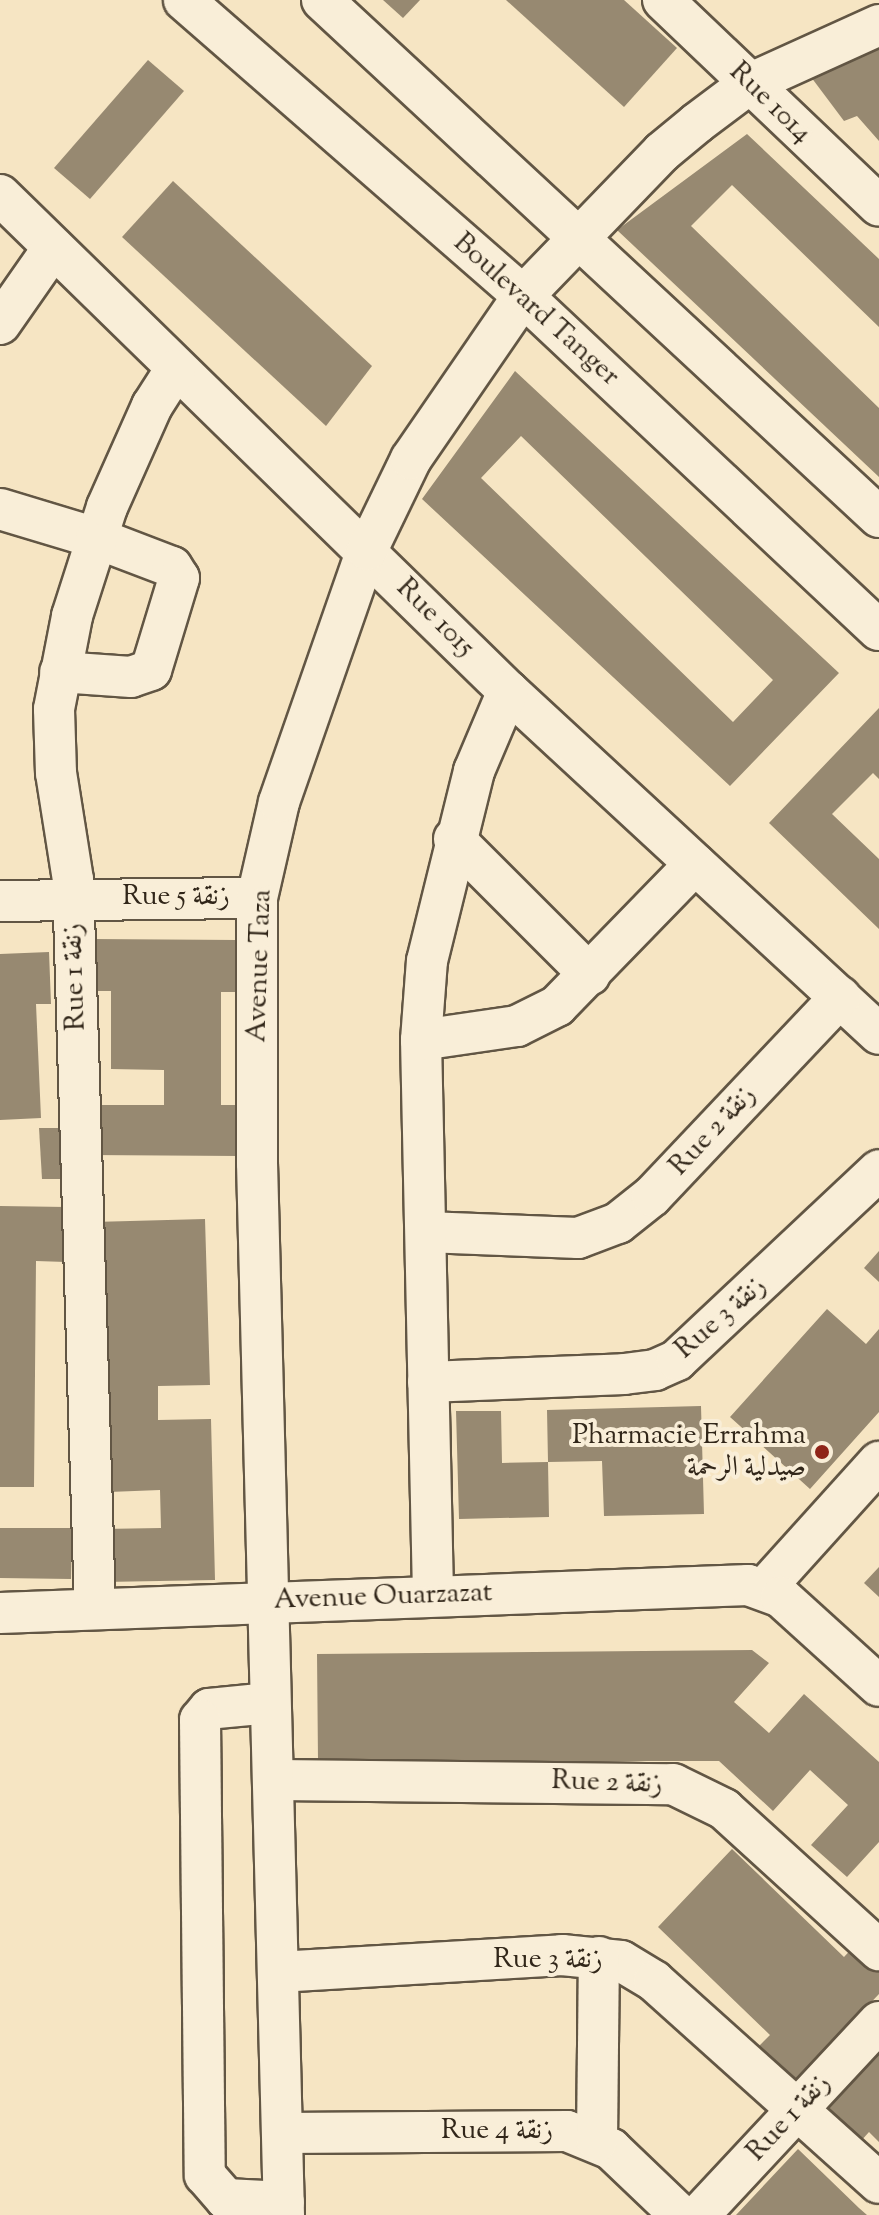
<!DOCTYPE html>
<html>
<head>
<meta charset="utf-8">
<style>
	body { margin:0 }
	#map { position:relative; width:879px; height:2215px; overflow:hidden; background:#f6e5c3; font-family:"Sorts Mill Goudy",Amiri,serif }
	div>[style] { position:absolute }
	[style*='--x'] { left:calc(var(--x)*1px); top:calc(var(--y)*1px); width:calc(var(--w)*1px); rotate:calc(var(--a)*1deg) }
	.building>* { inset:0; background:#978971 }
	.roads { filter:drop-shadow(2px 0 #625644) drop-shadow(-2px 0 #625644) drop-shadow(0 2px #625644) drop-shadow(0 -2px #625644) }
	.minor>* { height:40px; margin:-20px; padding:0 20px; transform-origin:20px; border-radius:20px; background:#f9eed8 }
	.dots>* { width:22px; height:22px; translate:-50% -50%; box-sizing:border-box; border:4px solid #f9eed8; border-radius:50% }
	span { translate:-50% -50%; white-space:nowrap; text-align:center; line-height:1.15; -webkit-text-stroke:8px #f9eed8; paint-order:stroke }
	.street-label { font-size:28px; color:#312619 }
	.poi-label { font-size:28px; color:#312619 }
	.right { translate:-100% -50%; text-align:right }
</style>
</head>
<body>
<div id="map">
	<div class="building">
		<div style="clip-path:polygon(383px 0,420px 0,403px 18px)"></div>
		<div style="clip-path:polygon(506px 0,624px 0,677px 48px,624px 107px)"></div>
		<div style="clip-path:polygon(879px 44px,879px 141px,857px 116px,844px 121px,811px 77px)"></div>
		<div style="clip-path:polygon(148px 60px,184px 91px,90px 199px,54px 168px)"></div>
		<div style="clip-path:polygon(747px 134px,879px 259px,879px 327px,732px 185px,691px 226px,879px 408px,879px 477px,617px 230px)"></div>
		<div style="clip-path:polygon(173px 181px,372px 366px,326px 426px,122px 237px)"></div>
		<div style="clip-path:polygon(evenodd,515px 371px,839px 673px,730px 786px,422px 499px,515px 371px,521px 436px,773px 680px,733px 722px,481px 478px,521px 436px)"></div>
		<div style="clip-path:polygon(879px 708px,879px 779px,873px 773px,832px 814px,879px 859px,879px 929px,769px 823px)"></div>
		<div style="clip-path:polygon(92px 939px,237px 940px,237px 992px,221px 992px,221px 1105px,239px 1105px,239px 1156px,89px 1155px,89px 1105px,164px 1105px,164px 1070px,111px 1069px,111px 991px,92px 991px)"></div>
		<div style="clip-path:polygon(49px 952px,51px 1004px,36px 1004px,41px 1118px,0 1120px,0 954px)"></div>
		<div style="clip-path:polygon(39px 1128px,70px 1128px,73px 1179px,42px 1179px)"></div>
		<div style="clip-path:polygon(0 1206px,66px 1207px,66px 1262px,36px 1261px,34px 1487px,0 1487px)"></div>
		<div style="clip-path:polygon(205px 1219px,210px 1385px,158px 1386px,158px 1420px,211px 1419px,215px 1580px,104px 1582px,102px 1529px,161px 1528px,160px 1490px,109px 1492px,93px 1222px)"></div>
		<div style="clip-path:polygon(879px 1251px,879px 1282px,864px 1268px)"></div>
		<div style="clip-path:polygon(827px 1309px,866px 1344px,879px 1329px,879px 1412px,810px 1489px,730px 1417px)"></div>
		<div style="clip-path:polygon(701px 1406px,704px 1514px,604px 1516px,602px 1461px,548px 1462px,547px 1410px)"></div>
		<div style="clip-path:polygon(456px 1411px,501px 1411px,502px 1463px,548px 1462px,549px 1517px,459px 1519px)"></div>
		<div style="clip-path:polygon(0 1528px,72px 1528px,71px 1579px,0 1578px)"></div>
		<div style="clip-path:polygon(879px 1567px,879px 1597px,864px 1583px)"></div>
		<div style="clip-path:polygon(752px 1650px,769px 1663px,734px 1702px,769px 1733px,804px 1694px,879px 1762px,879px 1842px,847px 1877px,811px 1845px,848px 1805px,810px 1770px,773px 1811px,719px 1761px,318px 1761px,317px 1654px)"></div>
		<div style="clip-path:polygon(732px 1849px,844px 1957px,858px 1942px,879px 1962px,879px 1994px,792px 2085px,755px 2050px,770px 2035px,658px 1927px)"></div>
		<div style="clip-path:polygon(879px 2054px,879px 2142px,869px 2132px,860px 2142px,826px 2110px)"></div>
		<div style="clip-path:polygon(798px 2149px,859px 2208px,867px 2215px,736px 2215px)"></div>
	</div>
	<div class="roads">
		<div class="minor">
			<div style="--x:184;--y:0;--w:450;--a:41.1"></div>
			<div style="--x:523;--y:296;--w:488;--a:43.2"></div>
			<div style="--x:322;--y:0;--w:760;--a:42.87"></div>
			<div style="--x:663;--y:0;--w:298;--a:43.6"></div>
			<div style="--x:0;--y:195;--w:710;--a:44.32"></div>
			<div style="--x:508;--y:691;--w:505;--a:42.75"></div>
			<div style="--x:0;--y:324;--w:93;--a:-55.1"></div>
			<div style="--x:0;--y:509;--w:100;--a:16.8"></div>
			<div style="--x:96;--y:538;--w:81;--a:20.9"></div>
			<div style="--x:172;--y:567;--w:13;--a:58"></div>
			<div style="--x:179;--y:578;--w:96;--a:106.9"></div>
			<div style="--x:151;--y:670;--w:21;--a:161"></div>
			<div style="--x:131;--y:677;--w:71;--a:-176"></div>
			<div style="--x:454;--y:839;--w:192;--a:45"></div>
			<div style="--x:0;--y:901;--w:257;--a:-0.7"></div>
			<div style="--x:421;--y:1040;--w:97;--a:-8.3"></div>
			<div style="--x:517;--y:1026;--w:45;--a:-26.6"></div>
			<div style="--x:557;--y:1006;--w:198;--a:-45.8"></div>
			<div style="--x:426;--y:1232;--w:152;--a:2.3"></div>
			<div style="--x:578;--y:1238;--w:43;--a:-20.6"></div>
			<div style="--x:618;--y:1223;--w:43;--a:-38.5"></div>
			<div style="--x:652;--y:1196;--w:274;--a:-46.6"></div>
			<div style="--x:428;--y:1382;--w:196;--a:-2.3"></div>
			<div style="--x:624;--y:1374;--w:31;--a:-7"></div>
			<div style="--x:655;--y:1370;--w:24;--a:-24"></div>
			<div style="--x:677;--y:1360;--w:277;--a:-43.2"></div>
			<div style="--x:765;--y:1588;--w:170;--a:-47.9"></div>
			<div style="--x:433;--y:1594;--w:554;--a:-91.24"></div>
			<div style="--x:421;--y:1040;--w:79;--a:-85.7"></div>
			<div style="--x:427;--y:961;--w:196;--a:-76.1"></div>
			<div style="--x:474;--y:771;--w:87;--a:-67"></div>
			<div style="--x:95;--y:1609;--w:729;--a:-91.73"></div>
			<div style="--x:73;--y:880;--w:108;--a:-99"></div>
			<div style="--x:56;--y:773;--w:64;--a:-91.8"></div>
			<div style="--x:54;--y:709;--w:95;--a:-79"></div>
			<div style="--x:72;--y:616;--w:114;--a:-72.2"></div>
			<div style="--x:107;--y:507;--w:111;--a:-66"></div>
			<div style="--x:152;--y:406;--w:43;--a:-57.4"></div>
			<div style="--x:0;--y:1613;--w:749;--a:-2.14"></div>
			<div style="--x:748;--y:1585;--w:35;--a:20"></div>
			<div style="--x:781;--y:1597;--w:132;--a:42.2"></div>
			<div style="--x:270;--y:1703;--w:61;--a:174.4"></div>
			<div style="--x:209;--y:1709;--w:14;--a:129"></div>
			<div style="--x:200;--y:1720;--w:455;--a:89.4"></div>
			<div style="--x:205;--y:2175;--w:32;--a:49"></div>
			<div style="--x:226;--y:2199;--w:58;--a:3"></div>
			<div style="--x:274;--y:1780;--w:399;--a:0.6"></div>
			<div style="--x:673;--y:1784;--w:57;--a:26.1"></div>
			<div style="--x:724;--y:1809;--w:210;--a:42.3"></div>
			<div style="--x:278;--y:1972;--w:285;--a:-3.4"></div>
			<div style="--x:562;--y:1955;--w:59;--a:5.8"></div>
			<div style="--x:621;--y:1961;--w:39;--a:31"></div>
			<div style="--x:654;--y:1981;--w:302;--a:41.9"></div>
			<div style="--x:283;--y:2133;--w:284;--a:-0.4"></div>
			<div style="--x:567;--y:2131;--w:48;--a:22.2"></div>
			<div style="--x:611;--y:2149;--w:95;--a:43.7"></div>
			<div style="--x:597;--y:2141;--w:184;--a:-89.4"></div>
			<div style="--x:284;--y:2215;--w:1052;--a:-91.47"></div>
			<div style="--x:257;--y:1163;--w:265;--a:-90"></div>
			<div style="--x:257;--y:898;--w:98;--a:-77.1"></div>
			<div style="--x:279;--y:802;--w:267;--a:-70.8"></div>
			<div style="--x:367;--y:550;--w:101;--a:-64.2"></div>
			<div style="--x:411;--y:459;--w:198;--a:-55.5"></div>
			<div style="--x:523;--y:296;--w:200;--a:-46"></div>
			<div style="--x:662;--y:152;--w:45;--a:-39.6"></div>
			<div style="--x:697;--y:123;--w:65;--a:-36.9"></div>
			<div style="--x:749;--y:84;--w:143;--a:-24.4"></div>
			<div style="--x:699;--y:2215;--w:264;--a:-47"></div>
		</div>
	</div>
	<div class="dots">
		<div style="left:822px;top:1452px;background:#8f2418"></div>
	</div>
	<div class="street-label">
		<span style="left:770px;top:103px;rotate:44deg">Rue 1014</span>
		<span style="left:536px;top:310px;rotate:42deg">Boulevard Tanger</span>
		<span style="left:435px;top:618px;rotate:45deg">Rue 1015</span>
		<span style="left:176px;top:897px">Rue 5 زنقة</span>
		<span style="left:260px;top:966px;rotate:-88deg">Avenue Taza</span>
		<span style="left:75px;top:977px;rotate:-92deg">Rue 1 زنقة</span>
		<span style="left:713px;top:1131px;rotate:-47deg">Rue 2 زنقة</span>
		<span style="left:721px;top:1318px;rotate:-41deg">Rue 3 زنقة</span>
		<span style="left:383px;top:1597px;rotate:-2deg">Avenue Ouarzazat</span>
		<span style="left:607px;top:1783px;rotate:2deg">Rue 2 زنقة</span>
		<span style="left:548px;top:1960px">Rue 3 زنقة</span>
		<span style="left:789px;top:2118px;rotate:-47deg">Rue 1 زنقة</span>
		<span style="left:497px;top:2131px">Rue 4 زنقة</span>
	</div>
	<div class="poi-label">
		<span class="right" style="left:806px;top:1452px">Pharmacie Errahma<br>صيدلية الرحمة</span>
	</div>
</div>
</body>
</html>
